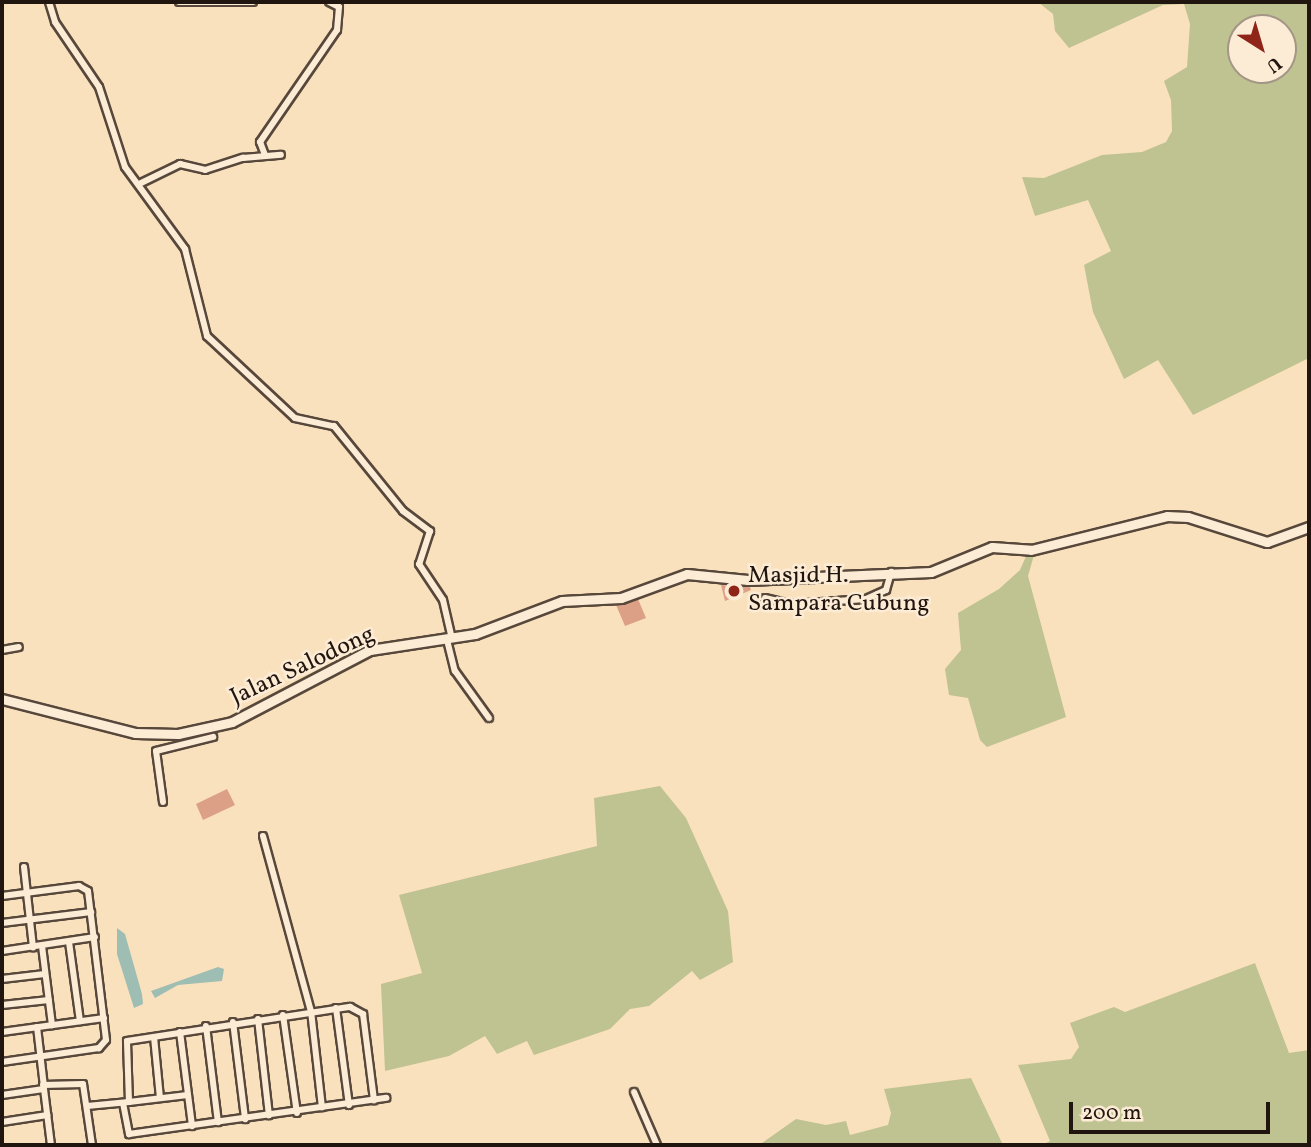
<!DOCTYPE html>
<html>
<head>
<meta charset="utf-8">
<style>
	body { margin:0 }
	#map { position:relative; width:1311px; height:1147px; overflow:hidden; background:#fae1be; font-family:Vollkorn,serif }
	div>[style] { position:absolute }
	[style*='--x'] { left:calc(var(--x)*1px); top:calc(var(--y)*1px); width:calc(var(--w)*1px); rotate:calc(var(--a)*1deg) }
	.green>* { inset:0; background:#bfc291 }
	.water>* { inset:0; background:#9ebdb3 }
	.building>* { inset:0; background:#dca086 }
	.roads { filter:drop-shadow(2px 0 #57483b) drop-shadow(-2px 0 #57483b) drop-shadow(0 2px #57483b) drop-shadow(0 -2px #57483b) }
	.street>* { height:6px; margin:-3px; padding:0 3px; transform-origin:3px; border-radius:3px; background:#fcecd5 }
	.secondary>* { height:9px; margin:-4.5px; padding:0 4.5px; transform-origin:4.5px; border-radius:4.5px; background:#fcecd5 }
	.dots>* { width:19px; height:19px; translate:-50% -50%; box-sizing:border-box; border:4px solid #fcecd5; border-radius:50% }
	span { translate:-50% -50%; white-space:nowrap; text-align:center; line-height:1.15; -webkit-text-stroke:5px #fcecd5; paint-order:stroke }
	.poi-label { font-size:24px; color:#21150f }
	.left { translate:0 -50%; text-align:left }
	.street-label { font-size:24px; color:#21150f }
	.frame { position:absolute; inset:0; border:4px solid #21150f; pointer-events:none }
	.north { position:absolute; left:1227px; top:14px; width:70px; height:70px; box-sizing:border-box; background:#fcecd5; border:2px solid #a49686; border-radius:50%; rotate:143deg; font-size:19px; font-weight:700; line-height:28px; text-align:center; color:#21150f }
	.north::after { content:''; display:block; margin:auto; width:24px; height:32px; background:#8f2418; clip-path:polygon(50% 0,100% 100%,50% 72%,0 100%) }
	.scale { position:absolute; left:1069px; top:1102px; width:201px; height:32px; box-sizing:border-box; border:4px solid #21150f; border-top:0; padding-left:9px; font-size:21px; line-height:24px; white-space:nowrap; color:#21150f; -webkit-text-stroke:5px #fcecd5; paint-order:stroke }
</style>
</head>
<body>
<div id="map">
	<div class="green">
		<div style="clip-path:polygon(evenodd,1038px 2px,1309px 2px,1309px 358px,1193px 415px,1158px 360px,1124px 379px,1093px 312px,1084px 265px,1111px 251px,1088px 200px,1035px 216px,1022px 177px,1044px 178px,1102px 155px,1142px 152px,1166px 142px,1172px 131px,1171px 100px,1164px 81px,1187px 67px,1190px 24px,1184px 4px,1163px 5px,1069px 48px,1055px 31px,1053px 14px,1038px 2px,1241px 28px,1283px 28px,1283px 70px,1241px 70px,1241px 28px)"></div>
		<div style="clip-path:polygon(1027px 554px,1034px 555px,1028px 576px,1066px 717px,987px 747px,980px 740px,968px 698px,949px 695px,945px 669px,961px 650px,958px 613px,999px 589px,1020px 570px)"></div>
		<div style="clip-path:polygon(660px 786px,686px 818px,728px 911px,733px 962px,700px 980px,692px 971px,649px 1006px,630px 1009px,610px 1029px,534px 1055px,527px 1041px,497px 1054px,485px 1036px,449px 1056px,385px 1071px,381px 984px,422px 973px,399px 895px,597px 846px,594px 798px)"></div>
		<div style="clip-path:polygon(1255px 963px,1289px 1053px,1309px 1050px,1309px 1145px,1042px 1145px,1050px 1141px,1018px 1065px,1071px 1059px,1079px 1047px,1070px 1023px,1114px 1007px,1125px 1012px)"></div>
		<div style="clip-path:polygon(971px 1078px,1003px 1145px,759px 1145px,796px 1119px,826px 1125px,846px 1121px,850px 1135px,888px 1125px,891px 1113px,884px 1089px)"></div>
	</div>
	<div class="water">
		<div style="clip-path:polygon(117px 928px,125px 934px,142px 994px,143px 1004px,134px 1008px,117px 954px)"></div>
		<div style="clip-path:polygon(218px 967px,224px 969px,222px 981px,178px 985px,155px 998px,151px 991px)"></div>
	</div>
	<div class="building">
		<div style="clip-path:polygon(721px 585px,750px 587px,751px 590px,725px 601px)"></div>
		<div style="clip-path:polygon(638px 599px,646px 618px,625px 626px,616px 605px)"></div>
		<div style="clip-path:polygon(227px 789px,235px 805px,203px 820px,196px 804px)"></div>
	</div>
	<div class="roads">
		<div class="street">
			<div style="--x:49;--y:2;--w:21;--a:73"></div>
			<div style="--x:55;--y:22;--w:78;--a:55.9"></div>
			<div style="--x:99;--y:87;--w:84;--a:72"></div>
			<div style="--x:125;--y:167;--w:102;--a:53.8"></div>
			<div style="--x:185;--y:249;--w:90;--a:75.8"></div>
			<div style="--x:207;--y:336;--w:120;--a:43"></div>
			<div style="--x:295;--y:418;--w:40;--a:12"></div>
			<div style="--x:334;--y:426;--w:109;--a:50.9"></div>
			<div style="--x:403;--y:511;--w:34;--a:37"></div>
			<div style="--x:430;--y:531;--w:35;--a:108"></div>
			<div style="--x:419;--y:564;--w:43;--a:56.3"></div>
			<div style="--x:443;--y:600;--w:40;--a:77"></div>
			<div style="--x:179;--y:2;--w:74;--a:0"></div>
			<div style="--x:265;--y:155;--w:14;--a:-111"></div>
			<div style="--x:260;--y:142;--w:136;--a:-55.5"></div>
			<div style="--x:337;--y:30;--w:23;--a:-85"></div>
			<div style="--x:339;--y:7;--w:11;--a:-153"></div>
			<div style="--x:139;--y:184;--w:46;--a:-26"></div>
			<div style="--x:180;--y:164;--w:26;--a:13"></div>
			<div style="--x:205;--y:170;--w:40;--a:-18"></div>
			<div style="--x:243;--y:158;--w:38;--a:-5"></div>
			<div style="--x:765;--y:598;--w:28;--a:13"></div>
			<div style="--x:792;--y:604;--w:74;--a:-3.9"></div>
			<div style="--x:866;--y:599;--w:22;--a:-24"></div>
			<div style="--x:886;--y:590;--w:19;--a:-74"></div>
			<div style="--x:447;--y:640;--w:32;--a:76"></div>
			<div style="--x:455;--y:671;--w:58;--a:54.1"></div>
			<div style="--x:2;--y:650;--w:17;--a:-10"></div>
			<div style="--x:163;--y:802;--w:51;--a:-97.8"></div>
			<div style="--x:156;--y:751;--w:59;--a:-13.8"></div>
			<div style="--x:263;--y:836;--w:181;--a:74.7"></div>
			<div style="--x:311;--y:1011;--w:97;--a:83.5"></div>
			<div style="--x:24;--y:867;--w:81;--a:83.6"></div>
			<div style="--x:2;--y:896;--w:78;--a:-7.4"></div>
			<div style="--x:79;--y:886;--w:10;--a:29"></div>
			<div style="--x:88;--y:891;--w:150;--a:83.1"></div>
			<div style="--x:106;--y:1040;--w:11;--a:131"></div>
			<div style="--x:99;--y:1048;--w:98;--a:171.8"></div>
			<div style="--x:2;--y:923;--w:90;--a:-7"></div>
			<div style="--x:69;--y:942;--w:80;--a:82.1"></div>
			<div style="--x:42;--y:946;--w:80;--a:82.8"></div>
			<div style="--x:2;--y:951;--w:94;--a:-8.6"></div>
			<div style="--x:2;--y:979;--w:43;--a:-6.6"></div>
			<div style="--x:2;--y:1005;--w:47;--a:-6.1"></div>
			<div style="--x:336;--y:1008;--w:98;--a:82.4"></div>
			<div style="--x:283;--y:1015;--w:99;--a:81.9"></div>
			<div style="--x:258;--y:1019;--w:97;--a:83.5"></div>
			<div style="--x:233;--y:1022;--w:98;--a:82.9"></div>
			<div style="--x:206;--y:1026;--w:97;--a:82.9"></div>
			<div style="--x:37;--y:1027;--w:60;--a:83.3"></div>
			<div style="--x:2;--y:1032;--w:103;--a:-7.8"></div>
			<div style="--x:180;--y:1032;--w:95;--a:82.7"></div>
			<div style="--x:154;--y:1037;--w:61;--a:84.4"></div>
			<div style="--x:43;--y:1085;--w:40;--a:-1.4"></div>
			<div style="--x:83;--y:1084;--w:62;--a:81.6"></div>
			<div style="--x:634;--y:1092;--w:58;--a:66.5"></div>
			<div style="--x:2;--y:1095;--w:42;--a:-8.1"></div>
			<div style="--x:44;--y:1089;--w:56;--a:82.9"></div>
			<div style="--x:129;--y:1102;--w:59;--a:-6.8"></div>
			<div style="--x:123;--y:1103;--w:32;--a:79"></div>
			<div style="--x:129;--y:1134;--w:260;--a:-8"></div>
			<div style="--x:87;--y:1106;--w:42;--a:-5.4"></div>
			<div style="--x:129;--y:1102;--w:61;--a:-91.9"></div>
			<div style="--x:127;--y:1041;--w:226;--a:-8.7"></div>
			<div style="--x:350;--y:1007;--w:15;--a:28"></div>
			<div style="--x:363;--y:1014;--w:87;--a:82.7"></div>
			<div style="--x:2;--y:1122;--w:46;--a:-8.8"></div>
		</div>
		<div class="secondary">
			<div style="--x:2;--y:699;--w:137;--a:14.3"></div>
			<div style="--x:135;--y:733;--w:43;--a:1.3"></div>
			<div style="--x:178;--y:734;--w:55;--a:-12.5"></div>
			<div style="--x:232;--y:722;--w:156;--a:-27.6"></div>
			<div style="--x:370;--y:650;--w:106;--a:-8.7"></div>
			<div style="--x:475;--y:634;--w:93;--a:-20.8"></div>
			<div style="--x:562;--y:601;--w:59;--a:-2.9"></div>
			<div style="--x:621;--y:598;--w:70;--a:-20"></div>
			<div style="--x:687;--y:574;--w:61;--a:5.6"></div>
			<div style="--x:748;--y:580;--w:183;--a:-2.5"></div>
			<div style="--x:931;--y:572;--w:66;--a:-22.3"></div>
			<div style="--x:992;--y:547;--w:39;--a:4"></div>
			<div style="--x:1031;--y:550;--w:140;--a:-14"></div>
			<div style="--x:1167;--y:516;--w:21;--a:3"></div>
			<div style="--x:1188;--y:517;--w:83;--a:17.6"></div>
			<div style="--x:1267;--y:542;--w:45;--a:-19.7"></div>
		</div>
	</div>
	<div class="dots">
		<div style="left:734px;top:591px;background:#8f2418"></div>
	</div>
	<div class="poi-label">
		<span class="left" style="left:748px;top:591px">Masjid H.<br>Sampara Cubung</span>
	</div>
	<div class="street-label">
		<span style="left:303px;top:667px;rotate:-25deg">Jalan Salodong</span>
	</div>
	<div class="frame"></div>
	<div class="north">U</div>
	<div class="scale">200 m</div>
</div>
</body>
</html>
